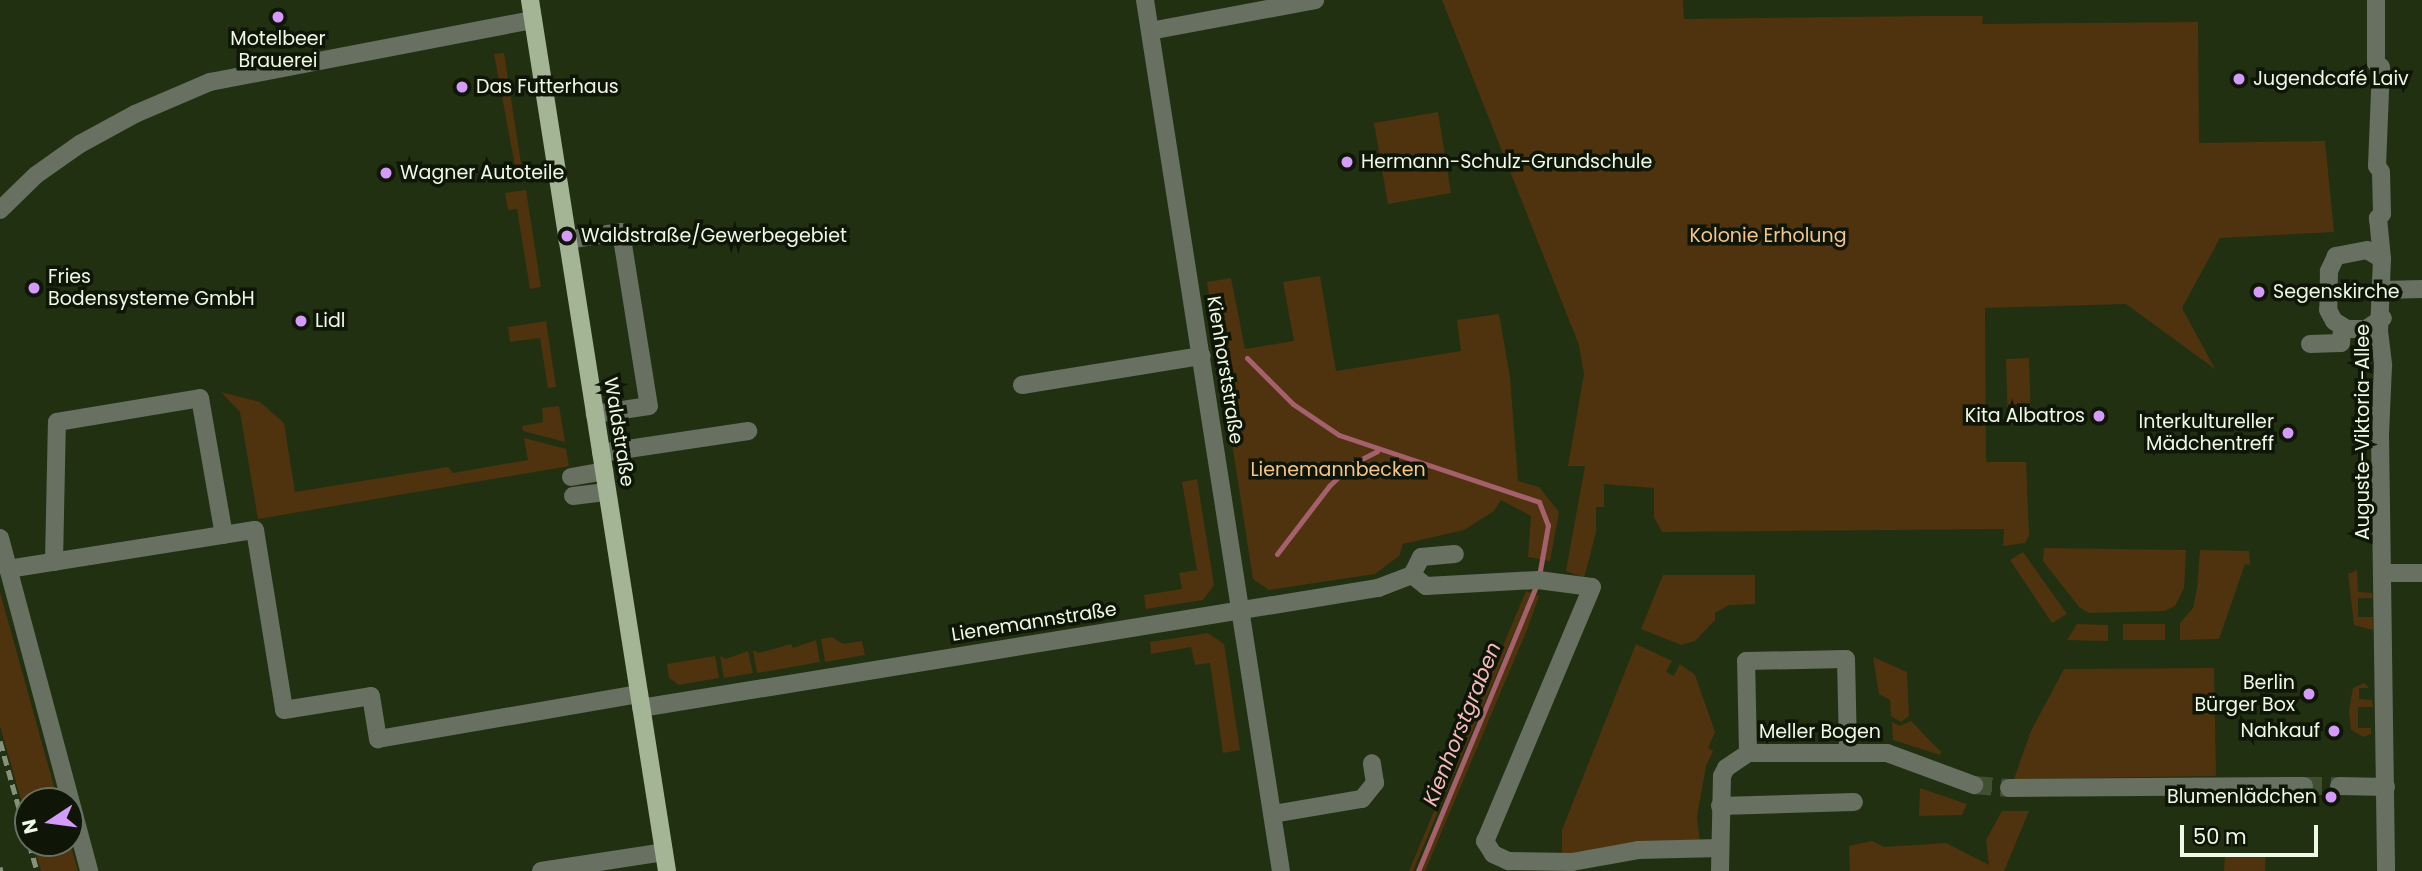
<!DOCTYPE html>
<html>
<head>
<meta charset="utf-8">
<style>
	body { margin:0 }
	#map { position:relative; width:2422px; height:871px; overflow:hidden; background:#213011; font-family:Poppins,sans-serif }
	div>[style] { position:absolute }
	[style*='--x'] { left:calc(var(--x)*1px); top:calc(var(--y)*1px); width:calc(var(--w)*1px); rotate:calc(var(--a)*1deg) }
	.green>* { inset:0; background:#4e330e }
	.stream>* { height:5px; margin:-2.5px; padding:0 2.5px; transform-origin:2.5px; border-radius:2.5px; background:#a5616b }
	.minor-tunnel>* { height:18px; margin-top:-9px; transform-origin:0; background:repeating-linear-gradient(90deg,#404e31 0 18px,transparent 0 27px) }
	.minor>* { height:18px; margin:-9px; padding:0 9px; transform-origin:9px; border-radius:9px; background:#677061 }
	.major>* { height:18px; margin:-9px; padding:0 9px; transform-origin:9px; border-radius:9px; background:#a4b596 }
	.rail>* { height:5px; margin-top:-2.5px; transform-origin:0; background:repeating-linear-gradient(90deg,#859279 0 10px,transparent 0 15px) }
	.dots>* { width:19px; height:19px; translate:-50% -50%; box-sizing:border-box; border:4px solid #0f1608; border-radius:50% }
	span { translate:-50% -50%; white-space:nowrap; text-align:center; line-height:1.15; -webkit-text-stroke:7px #0f1608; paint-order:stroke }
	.poi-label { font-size:19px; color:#eef9e6 }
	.left { translate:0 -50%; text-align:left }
	.right { translate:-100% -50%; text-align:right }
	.park-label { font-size:19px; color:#f6c589 }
	.street-label { font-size:19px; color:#eef9e6 }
	.water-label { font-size:21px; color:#f6b9c0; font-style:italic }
	.north { position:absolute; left:14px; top:787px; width:70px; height:70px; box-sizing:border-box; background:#0f1608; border:2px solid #687161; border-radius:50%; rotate:257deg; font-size:19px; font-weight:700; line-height:28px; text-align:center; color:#eef9e6 }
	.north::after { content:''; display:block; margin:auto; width:24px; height:32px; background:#d59bfa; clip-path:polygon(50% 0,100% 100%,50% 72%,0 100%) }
	.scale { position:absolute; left:2180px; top:825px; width:138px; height:32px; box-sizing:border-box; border:4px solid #eef9e6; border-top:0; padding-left:9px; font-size:21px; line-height:24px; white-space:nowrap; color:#eef9e6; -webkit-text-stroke:5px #0f1608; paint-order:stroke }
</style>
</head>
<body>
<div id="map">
	<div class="green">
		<div style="clip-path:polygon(1442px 0,1683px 0,1684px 19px,1927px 16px,1983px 16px,1982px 24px,2198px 22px,2199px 143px,2325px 141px,2334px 232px,2220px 238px,2182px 308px,2215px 369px,2126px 304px,1985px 308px,1986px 462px,2026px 462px,2029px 535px,2025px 543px,2003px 546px,2004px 529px,1662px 532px,1654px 517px,1654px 488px,1604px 484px,1604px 507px,1596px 507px,1596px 532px,1584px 578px,1566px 571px,1585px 466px,1568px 466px,1584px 374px,1579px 345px)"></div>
		<div style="clip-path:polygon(504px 53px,522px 170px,505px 174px,504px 168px,515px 166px,494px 54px)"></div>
		<div style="clip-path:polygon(1438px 112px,1451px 193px,1388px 204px,1374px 123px)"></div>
		<div style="clip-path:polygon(526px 190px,541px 287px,530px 289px,517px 209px,508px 210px,505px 193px)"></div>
		<div style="clip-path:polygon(1320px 276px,1336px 371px,1461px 351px,1457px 320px,1499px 314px,1510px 377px,1518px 481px,1539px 487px,1559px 512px,1550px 561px,1528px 557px,1531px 516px,1501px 500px,1494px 511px,1464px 530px,1403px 544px,1399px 556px,1375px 574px,1269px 590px,1253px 579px,1207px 282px,1231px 278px,1245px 349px,1294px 341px,1283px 282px)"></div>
		<div style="clip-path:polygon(546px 321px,556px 387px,548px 388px,540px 338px,510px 342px,508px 327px)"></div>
		<div style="clip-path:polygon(2029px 358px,2031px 424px,2008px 424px,2006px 359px)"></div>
		<div style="clip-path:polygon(221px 392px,260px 402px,284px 423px,295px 492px,448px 467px,453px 473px,528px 460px,524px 438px,566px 449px,569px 466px,258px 519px,240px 412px)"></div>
		<div style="clip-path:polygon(559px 406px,565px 442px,523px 431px,522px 426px,543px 422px,542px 408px)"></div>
		<div style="clip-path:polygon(1197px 479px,1214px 585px,1203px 600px,1146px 609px,1144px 595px,1182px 589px,1179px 573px,1197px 570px,1182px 482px)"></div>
		<div style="clip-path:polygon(2044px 548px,2186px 550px,2184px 588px,2175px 606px,2164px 611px,2089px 613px,2079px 607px,2043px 561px)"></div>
		<div style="clip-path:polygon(2200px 550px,2249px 551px,2250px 565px,2245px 564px,2219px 639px,2180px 640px,2180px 623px,2193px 608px,2197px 589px)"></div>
		<div style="clip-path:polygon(2023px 552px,2067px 614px,2052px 623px,2010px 560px)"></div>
		<div style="clip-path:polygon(2357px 570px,2358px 592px,2372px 593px,2373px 598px,2358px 598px,2358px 617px,2373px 617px,2373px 630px,2354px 625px,2348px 574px)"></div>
		<div style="clip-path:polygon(1663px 575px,1755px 575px,1755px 604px,1729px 605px,1715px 613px,1715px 620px,1695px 641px,1681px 645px,1641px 629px)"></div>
		<div style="clip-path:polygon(1526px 591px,1531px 593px,1413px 871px,1409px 871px)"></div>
		<div style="clip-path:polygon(0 592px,58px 801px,28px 801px,28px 824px,0 726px)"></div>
		<div style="clip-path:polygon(1534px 594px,1539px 596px,1527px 630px,1425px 871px,1420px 871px)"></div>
		<div style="clip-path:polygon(2077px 624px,2108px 625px,2108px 641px,2067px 640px)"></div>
		<div style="clip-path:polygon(2123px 624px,2165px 624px,2165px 640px,2123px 640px)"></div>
		<div style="clip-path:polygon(1208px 633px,1224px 644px,1240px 750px,1223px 753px,1210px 663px,1195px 665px,1191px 647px,1151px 654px,1150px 642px)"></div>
		<div style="clip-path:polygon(832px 637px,843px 644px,862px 641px,865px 655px,825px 662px,821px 639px)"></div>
		<div style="clip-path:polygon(816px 640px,820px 662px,757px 673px,753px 650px,759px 653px,791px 644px,793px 648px)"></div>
		<div style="clip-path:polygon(1636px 644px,1672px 661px,1666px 672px,1674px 676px,1680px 664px,1695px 675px,1715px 732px,1708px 748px,1713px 751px,1706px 766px,1697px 817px,1700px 843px,1562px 855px,1562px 830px)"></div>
		<div style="clip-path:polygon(748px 651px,753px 673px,724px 678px,720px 656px,726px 659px)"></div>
		<div style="clip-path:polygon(715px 656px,719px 678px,679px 685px,669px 678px,667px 664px)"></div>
		<div style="clip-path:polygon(1873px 657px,1907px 672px,1909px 716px,1901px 722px,1891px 716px,1890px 700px,1879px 694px)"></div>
		<div style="clip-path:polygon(2214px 668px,2216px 776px,2014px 779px,2031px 731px,2064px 669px)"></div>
		<div style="clip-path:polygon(2364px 683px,2369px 688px,2359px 688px,2359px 699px,2372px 700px,2373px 707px,2358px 707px,2358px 728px,2371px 728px,2371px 734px,2364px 737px,2351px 730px,2349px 711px,2353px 688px)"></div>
		<div style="clip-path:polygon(1911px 721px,1941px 752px,1940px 755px,1893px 740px,1892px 722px,1900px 726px)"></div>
		<div style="clip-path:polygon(1920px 788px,1967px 804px,1962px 815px,1919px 816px)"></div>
		<div style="clip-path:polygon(2002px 811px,2029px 811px,2004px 871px,2088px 871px,1850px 871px,1849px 846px,1872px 841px,1884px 847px,1946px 843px,1989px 865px,1986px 840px)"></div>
		<div style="clip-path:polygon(33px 843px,70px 843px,78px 871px,41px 871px)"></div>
		<div style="clip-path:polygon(2225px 854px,2266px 854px,2265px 871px,2224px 871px)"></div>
	</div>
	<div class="stream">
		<div style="--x:1247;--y:358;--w:65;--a:45"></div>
		<div style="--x:1293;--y:404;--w:55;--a:34"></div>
		<div style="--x:1339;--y:435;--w:211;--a:18.5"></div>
		<div style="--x:1539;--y:502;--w:25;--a:69"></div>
		<div style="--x:1548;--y:525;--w:52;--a:100"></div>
		<div style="--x:1277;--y:554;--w:86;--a:-52.6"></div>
		<div style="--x:1329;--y:486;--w:32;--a:-44"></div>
		<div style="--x:1352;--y:464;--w:28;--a:-27"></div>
		<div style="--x:1418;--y:871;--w:306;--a:-67.5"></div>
	</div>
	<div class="minor-tunnel">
		<div style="--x:1974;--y:785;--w:35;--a:5"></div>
		<div style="--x:2304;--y:786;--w:35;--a:0"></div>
	</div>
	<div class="minor">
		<div style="--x:1145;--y:0;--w:882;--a:81.13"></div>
		<div style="--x:2376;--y:0;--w:63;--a:90"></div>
		<div style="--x:2376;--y:63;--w:6;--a:39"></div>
		<div style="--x:2381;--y:67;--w:99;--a:92.3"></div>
		<div style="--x:2377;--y:166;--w:7;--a:56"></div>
		<div style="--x:2381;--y:172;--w:42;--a:88.6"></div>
		<div style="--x:2382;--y:214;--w:6;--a:135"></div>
		<div style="--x:2378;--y:218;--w:41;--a:84.4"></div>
		<div style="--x:2382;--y:259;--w:72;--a:92.4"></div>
		<div style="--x:2379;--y:331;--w:35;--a:83"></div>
		<div style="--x:2383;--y:366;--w:69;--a:92.5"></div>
		<div style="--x:2380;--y:435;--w:436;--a:89.2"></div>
		<div style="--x:1150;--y:31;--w:168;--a:-10.6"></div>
		<div style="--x:0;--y:210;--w:50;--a:-44.2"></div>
		<div style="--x:36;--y:175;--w:54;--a:-35.2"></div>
		<div style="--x:80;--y:144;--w:63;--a:-28.6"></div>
		<div style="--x:135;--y:114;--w:82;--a:-23.1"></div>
		<div style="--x:210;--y:82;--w:329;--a:-10.9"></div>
		<div style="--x:567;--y:240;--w:55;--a:-8.4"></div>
		<div style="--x:621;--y:232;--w:176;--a:80.9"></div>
		<div style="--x:649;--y:406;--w:55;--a:171.6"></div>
		<div style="--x:2382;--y:259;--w:17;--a:-149"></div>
		<div style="--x:2367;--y:250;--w:32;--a:169"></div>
		<div style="--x:2336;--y:256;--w:17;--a:115"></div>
		<div style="--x:2329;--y:271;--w:39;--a:91"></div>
		<div style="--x:2328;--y:310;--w:13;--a:61"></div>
		<div style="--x:2334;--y:321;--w:15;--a:32"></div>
		<div style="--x:2347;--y:329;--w:19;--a:0"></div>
		<div style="--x:2366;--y:329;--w:20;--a:-33"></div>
		<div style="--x:2382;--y:290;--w:40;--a:-1.4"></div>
		<div style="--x:2310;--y:344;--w:31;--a:-2"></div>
		<div style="--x:2341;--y:343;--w:14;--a:-86"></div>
		<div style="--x:1022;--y:385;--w:182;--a:-9.2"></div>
		<div style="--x:601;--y:453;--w:149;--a:-8.5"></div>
		<div style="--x:571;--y:477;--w:34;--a:-10"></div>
		<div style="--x:573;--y:496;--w:34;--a:-7"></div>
		<div style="--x:0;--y:538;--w:345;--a:75"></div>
		<div style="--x:54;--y:562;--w:140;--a:-88.8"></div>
		<div style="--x:57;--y:422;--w:145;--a:-9.5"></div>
		<div style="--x:200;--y:398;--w:139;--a:80.1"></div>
		<div style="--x:8;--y:569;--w:250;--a:-9"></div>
		<div style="--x:255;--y:530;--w:182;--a:80.8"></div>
		<div style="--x:284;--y:710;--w:88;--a:-9.1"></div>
		<div style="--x:371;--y:696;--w:44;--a:80.8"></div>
		<div style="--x:378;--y:739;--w:265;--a:-9.8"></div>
		<div style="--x:2385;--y:573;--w:37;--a:0"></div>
		<div style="--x:1412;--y:575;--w:18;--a:38"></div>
		<div style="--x:1426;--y:586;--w:112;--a:-3.1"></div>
		<div style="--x:1538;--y:580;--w:54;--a:7.4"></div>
		<div style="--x:1592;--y:587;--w:276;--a:112.8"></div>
		<div style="--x:1485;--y:841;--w:15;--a:58"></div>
		<div style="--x:1493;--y:854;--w:17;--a:25"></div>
		<div style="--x:1508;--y:861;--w:64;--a:0.9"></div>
		<div style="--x:1572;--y:862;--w:67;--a:-10.3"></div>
		<div style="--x:1638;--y:850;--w:82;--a:-1.4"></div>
		<div style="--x:641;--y:708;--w:747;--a:-9.25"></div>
		<div style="--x:1378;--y:588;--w:36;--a:-21"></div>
		<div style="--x:1412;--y:575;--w:20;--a:-63"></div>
		<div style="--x:1421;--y:557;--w:34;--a:-5"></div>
		<div style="--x:1748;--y:753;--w:92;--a:-91.2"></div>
		<div style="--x:1746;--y:661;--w:100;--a:-1.1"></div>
		<div style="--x:1846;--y:659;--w:91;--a:88.7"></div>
		<div style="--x:2339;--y:786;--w:47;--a:1.2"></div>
		<div style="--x:2009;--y:788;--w:295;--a:-0.4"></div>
		<div style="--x:1720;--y:806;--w:134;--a:-1.7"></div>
		<div style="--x:1273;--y:814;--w:90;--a:-9.6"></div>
		<div style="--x:1362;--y:799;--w:21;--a:-51"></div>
		<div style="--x:1375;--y:783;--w:20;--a:-99"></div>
		<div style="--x:541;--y:871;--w:124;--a:-8.8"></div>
		<div style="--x:1720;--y:871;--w:95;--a:-88.8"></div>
		<div style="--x:1722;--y:776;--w:9;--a:-63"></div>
		<div style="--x:1726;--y:768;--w:27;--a:-34"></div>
		<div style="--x:1748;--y:753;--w:139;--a:0"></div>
		<div style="--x:1887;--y:753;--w:93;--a:20.2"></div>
	</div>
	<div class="major">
		<div style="--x:530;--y:0;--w:882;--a:81.06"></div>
	</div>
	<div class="rail">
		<div style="--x:0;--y:741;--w:103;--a:74.2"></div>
		<div style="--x:29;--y:843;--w:29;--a:74"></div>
		<div style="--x:0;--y:867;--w:4;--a:76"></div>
	</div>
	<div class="dots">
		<div style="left:278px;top:17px;background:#d59bfa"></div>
		<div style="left:2239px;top:79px;background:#d59bfa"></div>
		<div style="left:462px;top:87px;background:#d59bfa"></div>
		<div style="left:1347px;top:162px;background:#d59bfa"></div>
		<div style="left:386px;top:173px;background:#d59bfa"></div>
		<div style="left:567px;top:236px;background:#d59bfa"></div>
		<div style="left:34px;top:288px;background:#d59bfa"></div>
		<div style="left:2259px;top:292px;background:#d59bfa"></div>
		<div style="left:301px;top:321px;background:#d59bfa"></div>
		<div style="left:2099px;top:416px;background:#d59bfa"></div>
		<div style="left:2288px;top:433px;background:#d59bfa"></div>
		<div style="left:2309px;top:694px;background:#d59bfa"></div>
		<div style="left:2334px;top:731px;background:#d59bfa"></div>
		<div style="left:2331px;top:797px;background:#d59bfa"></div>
	</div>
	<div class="poi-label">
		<span style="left:278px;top:50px">Motelbeer<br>Brauerei</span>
		<span class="left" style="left:2253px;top:79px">Jugendcafé Laiv</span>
		<span class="left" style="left:476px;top:87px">Das Futterhaus</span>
		<span class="left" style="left:1361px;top:162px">Hermann-Schulz-Grundschule</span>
		<span class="left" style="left:400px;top:173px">Wagner Autoteile</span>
		<span class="left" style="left:581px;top:236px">Waldstraße/Gewerbegebiet</span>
		<span class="left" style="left:48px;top:288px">Fries<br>Bodensysteme GmbH</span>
		<span class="left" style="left:2273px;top:292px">Segenskirche</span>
		<span class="left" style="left:315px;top:321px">Lidl</span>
		<span class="right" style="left:2085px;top:416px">Kita Albatros</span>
		<span class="right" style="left:2274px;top:433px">Interkultureller<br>Mädchentreff</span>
		<span class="right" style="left:2295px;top:694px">Berlin<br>Bürger Box</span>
		<span class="right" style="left:2320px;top:731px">Nahkauf</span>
		<span class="right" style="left:2317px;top:797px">Blumenlädchen</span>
	</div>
	<div class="park-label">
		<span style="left:1768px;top:236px">Kolonie Erholung</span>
		<span style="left:1338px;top:470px">Lienemannbecken</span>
	</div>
	<div class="street-label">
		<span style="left:1225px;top:370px;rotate:81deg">Kienhorststraße</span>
		<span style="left:619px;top:432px;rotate:81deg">Waldstraße</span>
		<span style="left:2363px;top:432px;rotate:-90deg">Auguste-Viktoria-Allee</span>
		<span style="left:1034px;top:622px;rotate:-9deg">Lienemannstraße</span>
		<span style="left:1820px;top:732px">Meller Bogen</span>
	</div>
	<div class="water-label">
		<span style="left:1462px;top:724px;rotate:-68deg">Kienhorstgraben</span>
	</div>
	<div class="north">N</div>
	<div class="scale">50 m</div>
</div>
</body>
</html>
